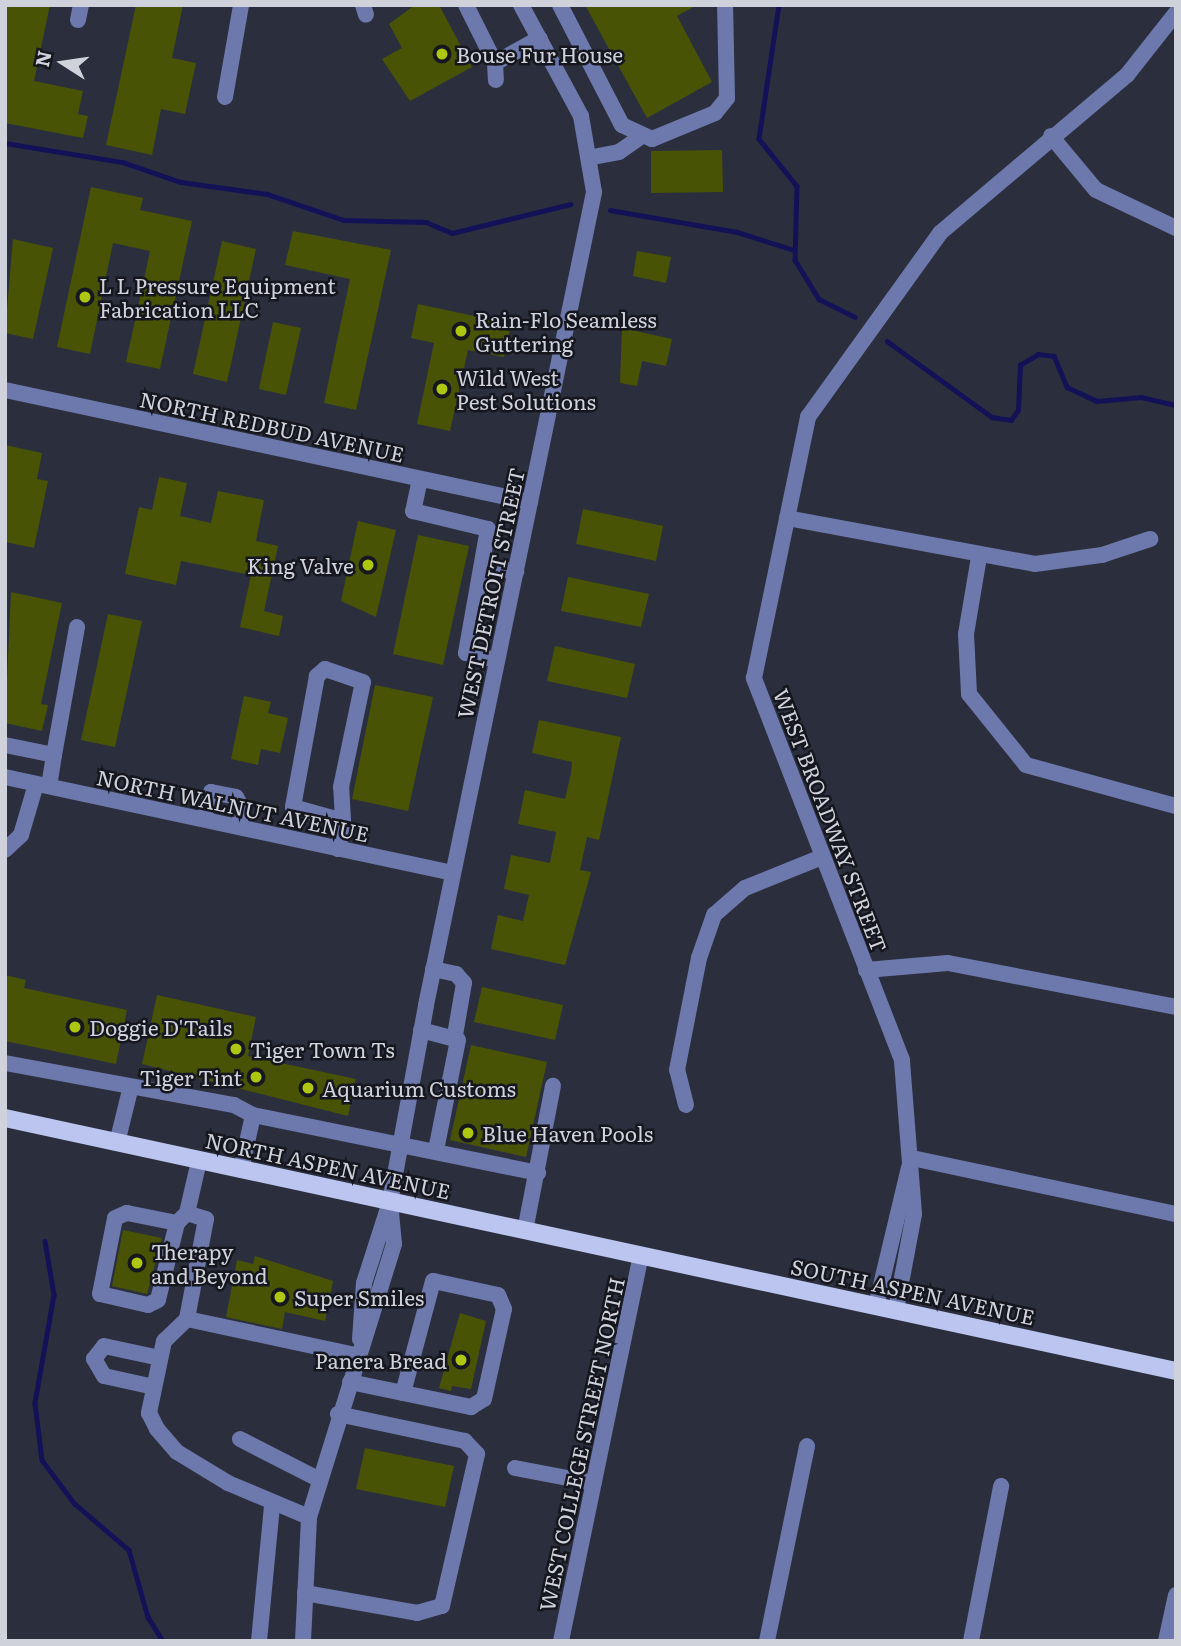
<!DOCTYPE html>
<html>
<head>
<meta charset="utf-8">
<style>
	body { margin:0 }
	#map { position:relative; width:1181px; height:1646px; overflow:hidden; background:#2b2f3d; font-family:Literata,serif }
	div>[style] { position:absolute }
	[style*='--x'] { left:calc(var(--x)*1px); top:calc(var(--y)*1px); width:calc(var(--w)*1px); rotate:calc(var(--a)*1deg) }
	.stream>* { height:4.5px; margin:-2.25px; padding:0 2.25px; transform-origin:2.25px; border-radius:2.25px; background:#141257 }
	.building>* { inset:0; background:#485306 }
	.minor>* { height:16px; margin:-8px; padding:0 8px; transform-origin:8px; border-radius:8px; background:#6d78ac }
	.major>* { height:18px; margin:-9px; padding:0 9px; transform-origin:9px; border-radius:9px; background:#bbc5f0 }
	.dots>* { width:19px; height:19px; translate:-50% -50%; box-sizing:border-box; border:4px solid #16171e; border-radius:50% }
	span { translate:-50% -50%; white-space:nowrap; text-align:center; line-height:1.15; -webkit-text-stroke:5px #16171e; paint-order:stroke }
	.poi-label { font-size:21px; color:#cfd1db }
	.left { translate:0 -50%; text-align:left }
	.right { translate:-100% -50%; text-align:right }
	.street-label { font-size:21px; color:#cfd1db }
	.frame { position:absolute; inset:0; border:7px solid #cfd1db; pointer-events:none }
	.north { position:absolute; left:28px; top:28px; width:70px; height:70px; -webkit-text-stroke:5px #16171e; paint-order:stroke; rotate:282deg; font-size:19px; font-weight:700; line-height:28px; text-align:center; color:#cfd1db }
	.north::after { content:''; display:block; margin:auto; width:24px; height:32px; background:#cfd1db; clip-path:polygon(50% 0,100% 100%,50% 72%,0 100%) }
</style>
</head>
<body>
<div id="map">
	<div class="stream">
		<div style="--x:779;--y:5;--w:135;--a:98.5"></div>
		<div style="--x:759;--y:139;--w:60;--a:51"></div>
		<div style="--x:797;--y:186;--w:74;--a:91.5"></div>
		<div style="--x:795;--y:260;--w:46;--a:58.4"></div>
		<div style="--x:819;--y:299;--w:40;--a:26.6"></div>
		<div style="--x:5;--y:143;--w:119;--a:9.2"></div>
		<div style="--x:122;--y:162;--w:62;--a:18.7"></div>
		<div style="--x:181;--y:182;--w:87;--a:7.9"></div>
		<div style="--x:267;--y:194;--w:81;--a:18.7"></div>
		<div style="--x:344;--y:220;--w:82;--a:1.4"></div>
		<div style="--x:426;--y:222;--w:28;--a:23"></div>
		<div style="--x:452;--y:233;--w:122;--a:-13.7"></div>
		<div style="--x:610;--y:210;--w:129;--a:9.8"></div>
		<div style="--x:737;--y:232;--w:60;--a:17.5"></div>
		<div style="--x:887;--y:341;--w:130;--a:35.9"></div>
		<div style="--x:992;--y:417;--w:19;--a:9"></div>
		<div style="--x:1011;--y:420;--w:12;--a:-55"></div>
		<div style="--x:1018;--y:410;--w:45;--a:-87.5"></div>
		<div style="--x:1020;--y:365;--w:21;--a:-31"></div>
		<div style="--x:1038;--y:354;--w:16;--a:7"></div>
		<div style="--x:1054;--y:356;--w:34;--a:67"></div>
		<div style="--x:1067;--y:387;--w:33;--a:25"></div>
		<div style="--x:1097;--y:401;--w:44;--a:-5.2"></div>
		<div style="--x:1141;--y:397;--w:36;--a:13"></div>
		<div style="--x:45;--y:1241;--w:55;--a:80.5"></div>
		<div style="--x:54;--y:1295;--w:110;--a:100"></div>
		<div style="--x:35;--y:1403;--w:57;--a:83"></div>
		<div style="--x:42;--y:1460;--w:54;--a:53.3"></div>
		<div style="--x:74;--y:1503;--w:72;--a:40.5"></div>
		<div style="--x:129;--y:1550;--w:70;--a:74.2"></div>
		<div style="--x:148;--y:1617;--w:28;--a:58"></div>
	</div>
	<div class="building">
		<div style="clip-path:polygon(5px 5px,50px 5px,34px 81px,83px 91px,78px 114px,88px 116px,83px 138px,5px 123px)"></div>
		<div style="clip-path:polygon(136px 5px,183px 5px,172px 58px,196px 63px,185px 114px,161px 109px,152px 155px,106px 145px)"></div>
		<div style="clip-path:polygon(415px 5px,439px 5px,472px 67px,410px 101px,382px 59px,402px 48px,389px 24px)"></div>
		<div style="clip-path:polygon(585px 5px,697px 5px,677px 16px,712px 82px,647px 118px)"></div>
		<div style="clip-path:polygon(722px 150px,723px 192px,651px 193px,651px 151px)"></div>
		<div style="clip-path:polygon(91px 187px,143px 198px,140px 210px,192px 221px,160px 369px,126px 362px,150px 251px,113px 243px,90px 354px,57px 347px)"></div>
		<div style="clip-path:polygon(293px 231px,391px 250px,356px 410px,324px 403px,350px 279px,285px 265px)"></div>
		<div style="clip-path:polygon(13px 239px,53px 248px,33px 339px,5px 333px)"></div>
		<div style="clip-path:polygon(222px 241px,256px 249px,227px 382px,193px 374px)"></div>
		<div style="clip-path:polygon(637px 251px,671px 257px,666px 283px,633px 276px)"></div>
		<div style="clip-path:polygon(418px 304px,511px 324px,504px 357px,468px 350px,450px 431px,417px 424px,434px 343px,411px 338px)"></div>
		<div style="clip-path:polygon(273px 322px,301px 328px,286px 395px,259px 389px)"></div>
		<div style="clip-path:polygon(622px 328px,672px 339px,666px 366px,642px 361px,637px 386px,620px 383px)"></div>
		<div style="clip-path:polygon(5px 445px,42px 453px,37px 479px,48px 481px,34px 548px,5px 542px)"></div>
		<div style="clip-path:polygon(159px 477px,187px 483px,180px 516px,211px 523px,218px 491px,264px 500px,256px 541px,278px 546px,264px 611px,283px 616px,279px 636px,240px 627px,251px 575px,181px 561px,176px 585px,125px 574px,139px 507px,152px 510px)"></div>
		<div style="clip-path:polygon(583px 509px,663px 526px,656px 561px,576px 544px)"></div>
		<div style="clip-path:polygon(358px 521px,396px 530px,376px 617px,341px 601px)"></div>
		<div style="clip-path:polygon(418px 535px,469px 546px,443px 665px,393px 654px)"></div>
		<div style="clip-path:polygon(568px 577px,649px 594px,641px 627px,561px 611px)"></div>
		<div style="clip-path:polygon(11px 592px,62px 603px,41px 704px,48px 705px,42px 731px,5px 723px)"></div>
		<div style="clip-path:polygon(108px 614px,142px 621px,115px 747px,81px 740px)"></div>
		<div style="clip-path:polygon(555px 646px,635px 664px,627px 698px,547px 681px)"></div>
		<div style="clip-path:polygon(375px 685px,433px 697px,408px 811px,352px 799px)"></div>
		<div style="clip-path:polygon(244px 696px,271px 702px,268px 713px,288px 718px,280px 753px,261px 749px,258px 765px,231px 759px)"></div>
		<div style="clip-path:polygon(539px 720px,621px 737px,599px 840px,587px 837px,580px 870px,591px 872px,565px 965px,491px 949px,498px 915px,523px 921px,529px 895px,504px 889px,511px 855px,550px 863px,556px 832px,518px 824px,525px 790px,565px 799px,571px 773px,572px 762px,532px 753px)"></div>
		<div style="clip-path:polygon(5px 975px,26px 980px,24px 988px,127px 1010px,116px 1064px,5px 1041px)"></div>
		<div style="clip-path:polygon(482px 987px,563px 1005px,555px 1040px,474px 1022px)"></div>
		<div style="clip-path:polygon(157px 995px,256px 1017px,248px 1056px,356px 1079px,348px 1116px,142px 1064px)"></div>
		<div style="clip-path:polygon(471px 1045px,547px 1062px,526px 1157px,450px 1140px)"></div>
		<div style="clip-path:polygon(123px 1230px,162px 1238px,147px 1294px,112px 1286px)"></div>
		<div style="clip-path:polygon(255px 1256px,333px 1281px,325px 1321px,285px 1312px,282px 1329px,226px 1317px,237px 1260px,253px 1264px)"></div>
		<div style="clip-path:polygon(460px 1313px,486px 1321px,471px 1389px,452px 1386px,451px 1391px,439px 1388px)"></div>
		<div style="clip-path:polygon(365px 1448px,454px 1466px,445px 1507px,356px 1489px)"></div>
	</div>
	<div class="minor">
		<div style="--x:363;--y:5;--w:10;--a:73"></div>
		<div style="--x:466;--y:5;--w:65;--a:63.4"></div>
		<div style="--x:495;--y:63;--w:17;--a:87"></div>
		<div style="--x:560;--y:5;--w:135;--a:62.7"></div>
		<div style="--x:622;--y:125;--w:33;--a:25"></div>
		<div style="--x:652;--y:139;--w:68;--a:-22.4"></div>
		<div style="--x:715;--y:113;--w:19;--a:-51"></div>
		<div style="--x:727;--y:98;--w:93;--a:-91.2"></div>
		<div style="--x:78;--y:20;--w:15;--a:-79"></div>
		<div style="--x:495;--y:63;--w:51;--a:-29.1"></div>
		<div style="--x:225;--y:97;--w:93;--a:-80.1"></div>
		<div style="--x:1051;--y:136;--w:70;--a:50.2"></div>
		<div style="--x:1096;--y:190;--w:89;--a:25.4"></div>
		<div style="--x:593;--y:157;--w:26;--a:-11"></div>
		<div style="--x:619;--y:152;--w:24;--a:-35"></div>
		<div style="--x:5;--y:390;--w:537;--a:12.04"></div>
		<div style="--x:420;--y:479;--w:33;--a:102"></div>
		<div style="--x:413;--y:511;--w:77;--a:13.5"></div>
		<div style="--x:488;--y:529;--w:126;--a:100.1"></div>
		<div style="--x:466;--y:653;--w:32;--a:13"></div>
		<div style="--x:787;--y:518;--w:252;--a:10.5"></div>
		<div style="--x:1035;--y:564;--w:68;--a:-7.7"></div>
		<div style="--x:1102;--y:555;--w:51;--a:-18.4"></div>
		<div style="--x:979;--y:557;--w:78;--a:99.6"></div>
		<div style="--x:966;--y:634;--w:60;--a:87.1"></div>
		<div style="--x:969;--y:694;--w:91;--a:51.2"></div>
		<div style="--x:1026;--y:765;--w:156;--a:15.3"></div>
		<div style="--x:484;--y:565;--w:33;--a:12"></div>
		<div style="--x:5;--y:745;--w:50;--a:11.5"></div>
		<div style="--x:54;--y:755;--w:31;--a:99"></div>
		<div style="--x:54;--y:755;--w:130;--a:-79.8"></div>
		<div style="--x:5;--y:777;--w:458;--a:12.1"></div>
		<div style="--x:204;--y:819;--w:28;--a:-75"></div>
		<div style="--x:211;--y:792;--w:25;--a:11"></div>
		<div style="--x:236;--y:797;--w:13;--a:61"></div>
		<div style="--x:242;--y:808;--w:19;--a:99"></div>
		<div style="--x:338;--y:849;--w:28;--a:-80"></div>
		<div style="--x:343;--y:821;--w:34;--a:-93"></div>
		<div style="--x:341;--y:787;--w:107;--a:-78.2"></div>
		<div style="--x:363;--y:682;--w:40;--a:-161.1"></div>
		<div style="--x:325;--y:669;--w:11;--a:139"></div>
		<div style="--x:317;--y:676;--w:133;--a:100.4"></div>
		<div style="--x:293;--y:807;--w:52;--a:15.6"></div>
		<div style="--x:5;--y:850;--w:22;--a:-43"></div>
		<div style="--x:21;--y:835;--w:53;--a:-73.6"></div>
		<div style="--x:433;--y:969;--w:24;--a:12"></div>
		<div style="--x:456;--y:974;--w:12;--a:48"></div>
		<div style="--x:464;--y:983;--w:53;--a:99.8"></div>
		<div style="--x:866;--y:970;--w:82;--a:-4.9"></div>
		<div style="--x:948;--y:963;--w:232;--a:10.9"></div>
		<div style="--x:421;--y:1030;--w:38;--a:15"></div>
		<div style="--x:458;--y:1040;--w:112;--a:101.3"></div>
		<div style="--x:5;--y:1063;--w:233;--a:10.4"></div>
		<div style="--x:234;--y:1105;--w:21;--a:28"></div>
		<div style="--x:253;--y:1115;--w:291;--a:11.5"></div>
		<div style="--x:686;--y:1105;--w:36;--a:-104"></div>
		<div style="--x:677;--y:1070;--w:114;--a:-78.9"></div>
		<div style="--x:699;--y:958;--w:46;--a:-70.8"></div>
		<div style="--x:714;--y:915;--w:41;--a:-41.1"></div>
		<div style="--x:745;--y:888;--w:83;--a:-21.9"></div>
		<div style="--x:117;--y:1143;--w:55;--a:-76.2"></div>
		<div style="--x:912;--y:1158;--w:270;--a:12"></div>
		<div style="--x:199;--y:1161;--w:53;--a:103"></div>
		<div style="--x:187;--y:1213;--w:20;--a:18"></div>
		<div style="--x:206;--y:1219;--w:102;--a:100.8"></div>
		<div style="--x:187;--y:1319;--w:176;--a:12.1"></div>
		<div style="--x:241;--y:1170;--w:56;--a:-77.7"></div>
		<div style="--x:177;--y:1223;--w:79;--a:103.9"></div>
		<div style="--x:158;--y:1300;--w:11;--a:153"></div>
		<div style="--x:148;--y:1305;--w:49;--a:-167.1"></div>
		<div style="--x:100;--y:1294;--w:77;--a:-78.8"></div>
		<div style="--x:115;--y:1218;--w:13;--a:-23"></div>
		<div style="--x:127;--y:1213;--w:51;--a:11.3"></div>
		<div style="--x:177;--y:1223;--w:14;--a:-45"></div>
		<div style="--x:525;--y:1231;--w:148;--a:-79.1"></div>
		<div style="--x:876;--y:1306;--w:143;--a:-76.6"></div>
		<div style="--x:896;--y:1310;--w:98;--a:-79.4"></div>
		<div style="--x:914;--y:1214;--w:154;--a:-94.5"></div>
		<div style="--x:902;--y:1060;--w:410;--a:-111.2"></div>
		<div style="--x:754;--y:678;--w:267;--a:-78.3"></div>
		<div style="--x:808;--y:417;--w:226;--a:-54.3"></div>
		<div style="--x:940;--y:233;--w:245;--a:-40.2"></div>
		<div style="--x:1127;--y:75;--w:79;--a:-51.7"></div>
		<div style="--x:187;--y:1319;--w:32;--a:136"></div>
		<div style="--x:164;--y:1341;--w:74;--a:101.8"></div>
		<div style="--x:149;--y:1413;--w:18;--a:63"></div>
		<div style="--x:157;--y:1429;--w:30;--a:49"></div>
		<div style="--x:177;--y:1452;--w:60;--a:31.3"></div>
		<div style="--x:228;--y:1483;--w:88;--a:22.8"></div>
		<div style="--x:360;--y:1339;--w:56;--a:-85.9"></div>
		<div style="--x:364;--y:1283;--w:85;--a:-72.2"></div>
		<div style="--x:350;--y:1382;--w:124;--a:11.7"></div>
		<div style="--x:471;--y:1407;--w:15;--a:-32"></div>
		<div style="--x:484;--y:1399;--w:92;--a:-77.5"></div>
		<div style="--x:504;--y:1309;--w:15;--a:-113"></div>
		<div style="--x:498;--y:1295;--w:66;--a:-167.8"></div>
		<div style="--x:433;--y:1281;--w:116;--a:105"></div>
		<div style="--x:154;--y:1387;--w:51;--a:-167.6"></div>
		<div style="--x:104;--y:1376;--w:20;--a:-120"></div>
		<div style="--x:94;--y:1359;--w:16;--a:-52"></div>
		<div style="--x:104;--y:1346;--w:57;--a:12.1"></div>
		<div style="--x:240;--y:1439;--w:90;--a:27.1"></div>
		<div style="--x:515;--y:1468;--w:80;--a:10.8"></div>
		<div style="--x:305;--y:1593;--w:114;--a:10.1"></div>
		<div style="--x:417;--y:1613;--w:26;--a:-16"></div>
		<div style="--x:442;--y:1606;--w:156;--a:-77"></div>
		<div style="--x:477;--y:1454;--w:18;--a:-133"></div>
		<div style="--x:465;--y:1441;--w:130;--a:-168"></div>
		<div style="--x:259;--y:1641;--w:137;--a:-84.5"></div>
		<div style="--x:303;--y:1641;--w:124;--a:-87.2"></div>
		<div style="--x:309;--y:1517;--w:286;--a:-72.7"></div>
		<div style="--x:394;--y:1244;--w:42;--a:-95.4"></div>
		<div style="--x:390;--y:1202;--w:200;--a:-79.6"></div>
		<div style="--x:426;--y:1005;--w:830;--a:-78.32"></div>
		<div style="--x:594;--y:192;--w:77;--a:-99.7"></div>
		<div style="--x:581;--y:116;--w:126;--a:-118.4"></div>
		<div style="--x:561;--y:1641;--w:393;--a:-78.3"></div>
		<div style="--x:767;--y:1641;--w:199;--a:-78.4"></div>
		<div style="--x:971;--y:1641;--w:158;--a:-79"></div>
		<div style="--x:1166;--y:1641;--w:47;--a:-77.7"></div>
	</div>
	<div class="major">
		<div style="--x:5;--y:1118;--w:1198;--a:12.19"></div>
	</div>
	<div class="dots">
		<div style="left:442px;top:54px;background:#adc60f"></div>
		<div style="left:85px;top:297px;background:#adc60f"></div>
		<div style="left:461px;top:331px;background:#adc60f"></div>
		<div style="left:442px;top:389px;background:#adc60f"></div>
		<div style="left:368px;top:565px;background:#adc60f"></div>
		<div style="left:75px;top:1027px;background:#adc60f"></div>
		<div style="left:236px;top:1049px;background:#adc60f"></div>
		<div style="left:256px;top:1077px;background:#adc60f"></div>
		<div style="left:308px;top:1088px;background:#adc60f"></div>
		<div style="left:468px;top:1133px;background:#adc60f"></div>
		<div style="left:137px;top:1263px;background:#adc60f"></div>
		<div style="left:280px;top:1297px;background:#adc60f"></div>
		<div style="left:461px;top:1360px;background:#adc60f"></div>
	</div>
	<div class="poi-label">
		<span class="left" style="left:456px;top:54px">Bouse Fur House</span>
		<span class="left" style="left:99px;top:297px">L L Pressure Equipment<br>Fabrication LLC</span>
		<span class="left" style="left:475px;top:331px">Rain-Flo Seamless<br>Guttering</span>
		<span class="left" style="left:456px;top:389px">Wild West<br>Pest Solutions</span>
		<span class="right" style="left:354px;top:565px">King Valve</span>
		<span class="left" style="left:89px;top:1027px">Doggie D'Tails</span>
		<span class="left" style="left:250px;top:1049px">Tiger Town Ts</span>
		<span class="right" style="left:242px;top:1077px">Tiger Tint</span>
		<span class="left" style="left:322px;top:1088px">Aquarium Customs</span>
		<span class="left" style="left:482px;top:1133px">Blue Haven Pools</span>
		<span class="left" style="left:151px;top:1263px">Therapy<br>and Beyond</span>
		<span class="left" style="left:294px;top:1297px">Super Smiles</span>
		<span class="right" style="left:447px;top:1360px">Panera Bread</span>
	</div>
	<div class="street-label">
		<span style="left:272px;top:426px;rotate:12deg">NORTH REDBUD AVENUE</span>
		<span style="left:490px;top:593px;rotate:-78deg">WEST DETROIT STREET</span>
		<span style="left:233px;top:805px;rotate:12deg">NORTH WALNUT AVENUE</span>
		<span style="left:831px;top:820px;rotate:69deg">WEST BROADWAY STREET</span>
		<span style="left:328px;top:1165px;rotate:12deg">NORTH ASPEN AVENUE</span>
		<span style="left:913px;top:1291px;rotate:12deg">SOUTH ASPEN AVENUE</span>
		<span style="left:581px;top:1444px;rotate:-78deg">WEST COLLEGE STREET NORTH</span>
	</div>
	<div class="frame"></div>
	<div class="north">N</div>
</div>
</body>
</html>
